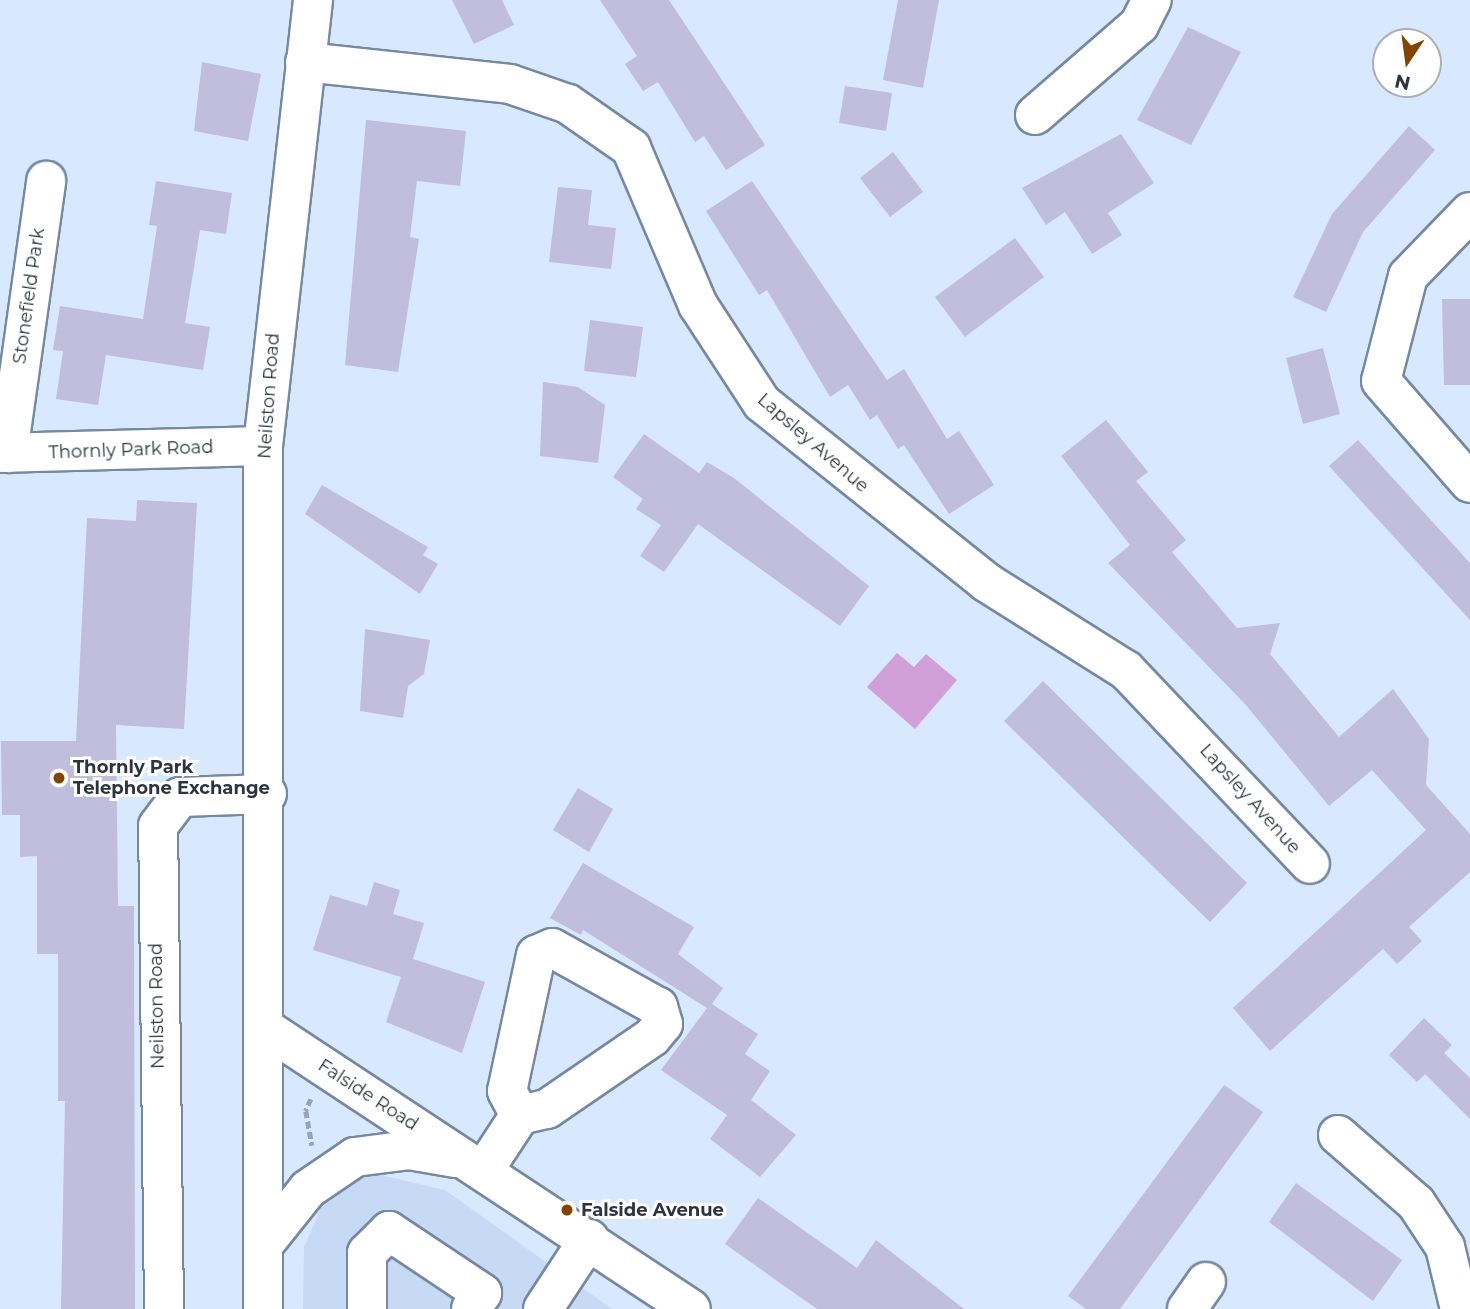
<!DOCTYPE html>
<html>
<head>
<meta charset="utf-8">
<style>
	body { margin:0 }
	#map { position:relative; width:1470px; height:1309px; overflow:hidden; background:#d8e8ff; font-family:Montserrat,sans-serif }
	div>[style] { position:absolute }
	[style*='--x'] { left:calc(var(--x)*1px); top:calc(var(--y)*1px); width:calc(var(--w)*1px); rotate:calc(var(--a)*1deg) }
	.built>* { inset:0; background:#c7daf5 }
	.green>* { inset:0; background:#d2a0d9 }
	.building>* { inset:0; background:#c0bddd }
	.path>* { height:4.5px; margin-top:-2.25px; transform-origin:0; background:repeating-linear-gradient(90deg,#97a4b6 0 7px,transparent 0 10.5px) }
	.roads { filter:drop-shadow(2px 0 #7688a2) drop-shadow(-2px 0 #7688a2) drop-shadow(0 2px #7688a2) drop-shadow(0 -2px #7688a2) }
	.minor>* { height:38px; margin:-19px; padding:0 19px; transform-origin:19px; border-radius:19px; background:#fff }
	.major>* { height:38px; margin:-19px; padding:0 19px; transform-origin:19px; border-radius:19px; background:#fff }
	.dots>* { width:19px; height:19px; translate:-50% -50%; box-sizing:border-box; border:4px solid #fff; border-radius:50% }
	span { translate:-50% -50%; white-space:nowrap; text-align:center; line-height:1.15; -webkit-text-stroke:6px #fff; paint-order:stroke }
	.street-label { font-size:18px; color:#2d343f }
	.poi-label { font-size:18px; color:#2d343f; font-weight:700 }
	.left { translate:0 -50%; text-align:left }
	.north { position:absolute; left:1372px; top:28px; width:70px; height:70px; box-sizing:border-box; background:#fff; border:2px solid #abaeb2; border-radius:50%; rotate:193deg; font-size:19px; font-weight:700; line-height:28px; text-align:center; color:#2d343f }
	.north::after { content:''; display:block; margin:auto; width:24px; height:32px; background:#814500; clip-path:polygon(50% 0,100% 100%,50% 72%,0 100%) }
</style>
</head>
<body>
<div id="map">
	<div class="built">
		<div style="clip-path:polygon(367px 1172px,445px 1190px,612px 1309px,303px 1309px,304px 1247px,327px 1194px)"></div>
	</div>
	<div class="green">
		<div style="clip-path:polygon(897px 653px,914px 667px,926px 654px,957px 680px,915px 729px,867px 687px)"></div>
	</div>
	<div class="building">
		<div style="clip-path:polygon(452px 0,502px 0,514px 25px,474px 44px)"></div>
		<div style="clip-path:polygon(600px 0,669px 0,765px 145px,726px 170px,704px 136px,695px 142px,658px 82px,643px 91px,625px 64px,637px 56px)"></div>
		<div style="clip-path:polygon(898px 0,939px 0,923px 88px,883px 80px)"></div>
		<div style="clip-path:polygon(1188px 27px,1241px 52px,1191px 145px,1137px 120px)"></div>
		<div style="clip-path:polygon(202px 62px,261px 74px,248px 141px,194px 131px)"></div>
		<div style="clip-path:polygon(845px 86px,892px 93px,886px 131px,839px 123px)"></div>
		<div style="clip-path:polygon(366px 120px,466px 131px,460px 186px,417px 181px,410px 237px,419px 239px,398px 372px,345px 365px)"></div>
		<div style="clip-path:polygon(1409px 126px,1435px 150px,1363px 232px,1326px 312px,1293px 297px,1332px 214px)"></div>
		<div style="clip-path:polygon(1121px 134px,1154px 183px,1108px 213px,1122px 235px,1092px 254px,1065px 212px,1046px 225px,1022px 188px)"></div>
		<div style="clip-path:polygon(893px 152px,923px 192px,890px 217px,860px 178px)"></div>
		<div style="clip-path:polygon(156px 181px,232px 193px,226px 234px,200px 230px,185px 323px,210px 327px,203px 370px,106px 355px,98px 405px,56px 399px,63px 351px,53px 350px,60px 306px,143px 319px,157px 226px,149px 225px)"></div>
		<div style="clip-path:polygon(752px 181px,887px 380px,904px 369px,947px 439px,959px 431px,994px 485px,949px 514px,904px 445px,898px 449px,877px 415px,870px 420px,848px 385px,830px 397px,767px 290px,759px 295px,706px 211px)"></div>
		<div style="clip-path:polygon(558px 187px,592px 190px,588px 225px,616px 228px,611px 269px,549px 262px)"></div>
		<div style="clip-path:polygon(1015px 238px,1044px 277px,965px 337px,935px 297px)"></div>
		<div style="clip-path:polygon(1442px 299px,1470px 299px,1470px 385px,1444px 385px)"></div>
		<div style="clip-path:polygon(590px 320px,643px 327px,636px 377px,584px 371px)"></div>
		<div style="clip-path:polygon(1323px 348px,1340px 414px,1303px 424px,1286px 358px)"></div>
		<div style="clip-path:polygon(543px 382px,578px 387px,605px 405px,598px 463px,540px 456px)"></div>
		<div style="clip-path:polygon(1106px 420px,1148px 472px,1136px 481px,1186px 540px,1172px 552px,1237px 628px,1280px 623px,1270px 654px,1339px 737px,1393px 689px,1429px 739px,1426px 785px,1470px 834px,1470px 872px,1409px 927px,1422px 941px,1397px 964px,1383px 949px,1270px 1051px,1233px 1008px,1426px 830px,1372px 770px,1329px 806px,1245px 704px,1108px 563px,1130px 545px,1061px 456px)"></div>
		<div style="clip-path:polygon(644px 434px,699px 473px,707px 462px,734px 478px,869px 586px,840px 626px,698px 524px,664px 572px,640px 556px,661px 525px,636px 509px,643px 499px,613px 477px)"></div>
		<div style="clip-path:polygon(1358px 440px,1470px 563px,1470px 620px,1329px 466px)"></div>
		<div style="clip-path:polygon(322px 485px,428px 547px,423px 555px,438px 564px,420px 594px,305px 514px)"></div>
		<div style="clip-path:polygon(137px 500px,197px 503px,184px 729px,116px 725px,118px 906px,134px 906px,135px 1309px,61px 1309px,65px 1101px,58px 1101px,58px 954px,37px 954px,37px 856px,20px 857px,20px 815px,2px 815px,1px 741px,76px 741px,87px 518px,136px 521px)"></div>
		<div style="clip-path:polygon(365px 629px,430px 640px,424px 674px,408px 686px,403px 718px,360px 711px)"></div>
		<div style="clip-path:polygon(1043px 681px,1247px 883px,1210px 922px,1004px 721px)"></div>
		<div style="clip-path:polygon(578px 788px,613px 809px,589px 852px,553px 830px)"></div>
		<div style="clip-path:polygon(583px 863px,694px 927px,678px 954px,723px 988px,712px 1004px,758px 1034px,745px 1054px,770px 1071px,751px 1100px,796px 1135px,760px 1177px,710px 1139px,727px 1115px,661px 1070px,707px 1008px,583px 930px,581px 935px,550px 918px)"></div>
		<div style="clip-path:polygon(374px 882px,400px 890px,393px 914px,424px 923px,413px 959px,485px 982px,462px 1053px,386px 1022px,401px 977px,313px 950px,330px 895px,367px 906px)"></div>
		<div style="clip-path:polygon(1424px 1018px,1452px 1045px,1444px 1053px,1470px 1078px,1470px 1119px,1425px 1074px,1417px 1082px,1389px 1055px)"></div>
		<div style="clip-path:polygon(1224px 1085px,1263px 1112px,1120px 1309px,1086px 1309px,1068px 1296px)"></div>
		<div style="clip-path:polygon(1296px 1183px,1402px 1260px,1373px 1301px,1269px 1222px)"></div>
		<div style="clip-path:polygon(758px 1198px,857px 1268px,876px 1240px,964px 1309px,817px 1309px,725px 1244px)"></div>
	</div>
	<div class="path">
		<div style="--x:311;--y:1099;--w:13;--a:113"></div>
		<div style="--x:306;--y:1111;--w:35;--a:80"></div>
	</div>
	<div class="roads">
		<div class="minor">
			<div style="--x:305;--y:62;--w:206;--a:6.1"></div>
			<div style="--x:510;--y:84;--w:61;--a:19"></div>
			<div style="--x:568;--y:104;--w:77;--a:34.9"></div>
			<div style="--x:631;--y:148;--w:171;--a:66.9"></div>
			<div style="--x:698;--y:305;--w:117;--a:56.9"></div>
			<div style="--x:762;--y:403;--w:287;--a:38.6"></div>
			<div style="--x:986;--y:582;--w:165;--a:32.2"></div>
			<div style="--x:1126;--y:670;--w:267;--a:46.5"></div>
			<div style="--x:1035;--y:115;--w:138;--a:-40.9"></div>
			<div style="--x:1139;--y:25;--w:28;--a:-63"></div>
			<div style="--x:1470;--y:212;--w:89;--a:134.1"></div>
			<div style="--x:1408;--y:276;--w:108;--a:104.4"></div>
			<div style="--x:1381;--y:381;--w:135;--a:48.9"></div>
			<div style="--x:0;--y:453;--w:263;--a:-1.5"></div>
			<div style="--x:8;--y:453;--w:275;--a:-82"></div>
			<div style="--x:265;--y:1028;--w:510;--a:33.41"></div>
			<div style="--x:1338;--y:1135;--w:103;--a:41.1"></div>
			<div style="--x:1416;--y:1203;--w:53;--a:56.6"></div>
			<div style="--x:1445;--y:1247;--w:64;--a:76.4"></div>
			<div style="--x:484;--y:1170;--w:66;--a:-56.8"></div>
			<div style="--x:520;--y:1115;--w:28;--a:-13"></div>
			<div style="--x:547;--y:1109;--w:127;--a:-34.4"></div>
			<div style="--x:652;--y:1037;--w:17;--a:-50"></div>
			<div style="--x:663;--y:1024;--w:18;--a:-106"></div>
			<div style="--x:658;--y:1007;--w:121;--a:-150.9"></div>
			<div style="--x:552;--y:948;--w:17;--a:156"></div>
			<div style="--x:536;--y:955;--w:139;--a:102"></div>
			<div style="--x:507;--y:1091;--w:27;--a:62"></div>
			<div style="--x:264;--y:1244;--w:70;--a:-51.3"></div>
			<div style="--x:308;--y:1189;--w:57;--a:-34.2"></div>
			<div style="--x:355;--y:1157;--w:54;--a:-7.4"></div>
			<div style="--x:409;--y:1150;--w:47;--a:9.9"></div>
			<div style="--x:164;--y:1309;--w:483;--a:-90.7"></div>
			<div style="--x:158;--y:826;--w:36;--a:-53"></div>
			<div style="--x:180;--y:797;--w:87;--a:-2"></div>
			<div style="--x:367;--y:1309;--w:56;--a:-90"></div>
			<div style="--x:367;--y:1253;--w:31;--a:-45"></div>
			<div style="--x:389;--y:1231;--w:112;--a:33.7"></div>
			<div style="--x:482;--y:1293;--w:19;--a:125"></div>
			<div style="--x:543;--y:1309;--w:84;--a:-56.7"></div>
			<div style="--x:1187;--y:1309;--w:33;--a:-55"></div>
		</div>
		<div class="major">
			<div style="--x:263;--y:1309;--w:863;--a:-90"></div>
			<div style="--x:263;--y:446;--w:449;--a:-83.6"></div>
		</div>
	</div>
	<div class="dots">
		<div style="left:59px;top:778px;background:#814500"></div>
		<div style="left:567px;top:1210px;background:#814500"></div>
	</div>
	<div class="street-label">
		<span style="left:29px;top:296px;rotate:-82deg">Stonefield Park</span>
		<span style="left:269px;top:396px;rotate:-86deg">Neilston Road</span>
		<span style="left:813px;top:443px;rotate:41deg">Lapsley Avenue</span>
		<span style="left:131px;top:450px;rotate:-2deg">Thornly Park Road</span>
		<span style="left:1250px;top:799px;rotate:48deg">Lapsley Avenue</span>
		<span style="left:157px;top:1006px;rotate:-91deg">Neilston Road</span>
		<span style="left:368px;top:1095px;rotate:33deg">Falside Road</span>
	</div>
	<div class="poi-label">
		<span class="left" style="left:73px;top:778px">Thornly Park<br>Telephone Exchange</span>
		<span class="left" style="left:581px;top:1210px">Falside Avenue</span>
	</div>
	<div class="north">N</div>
</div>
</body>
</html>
